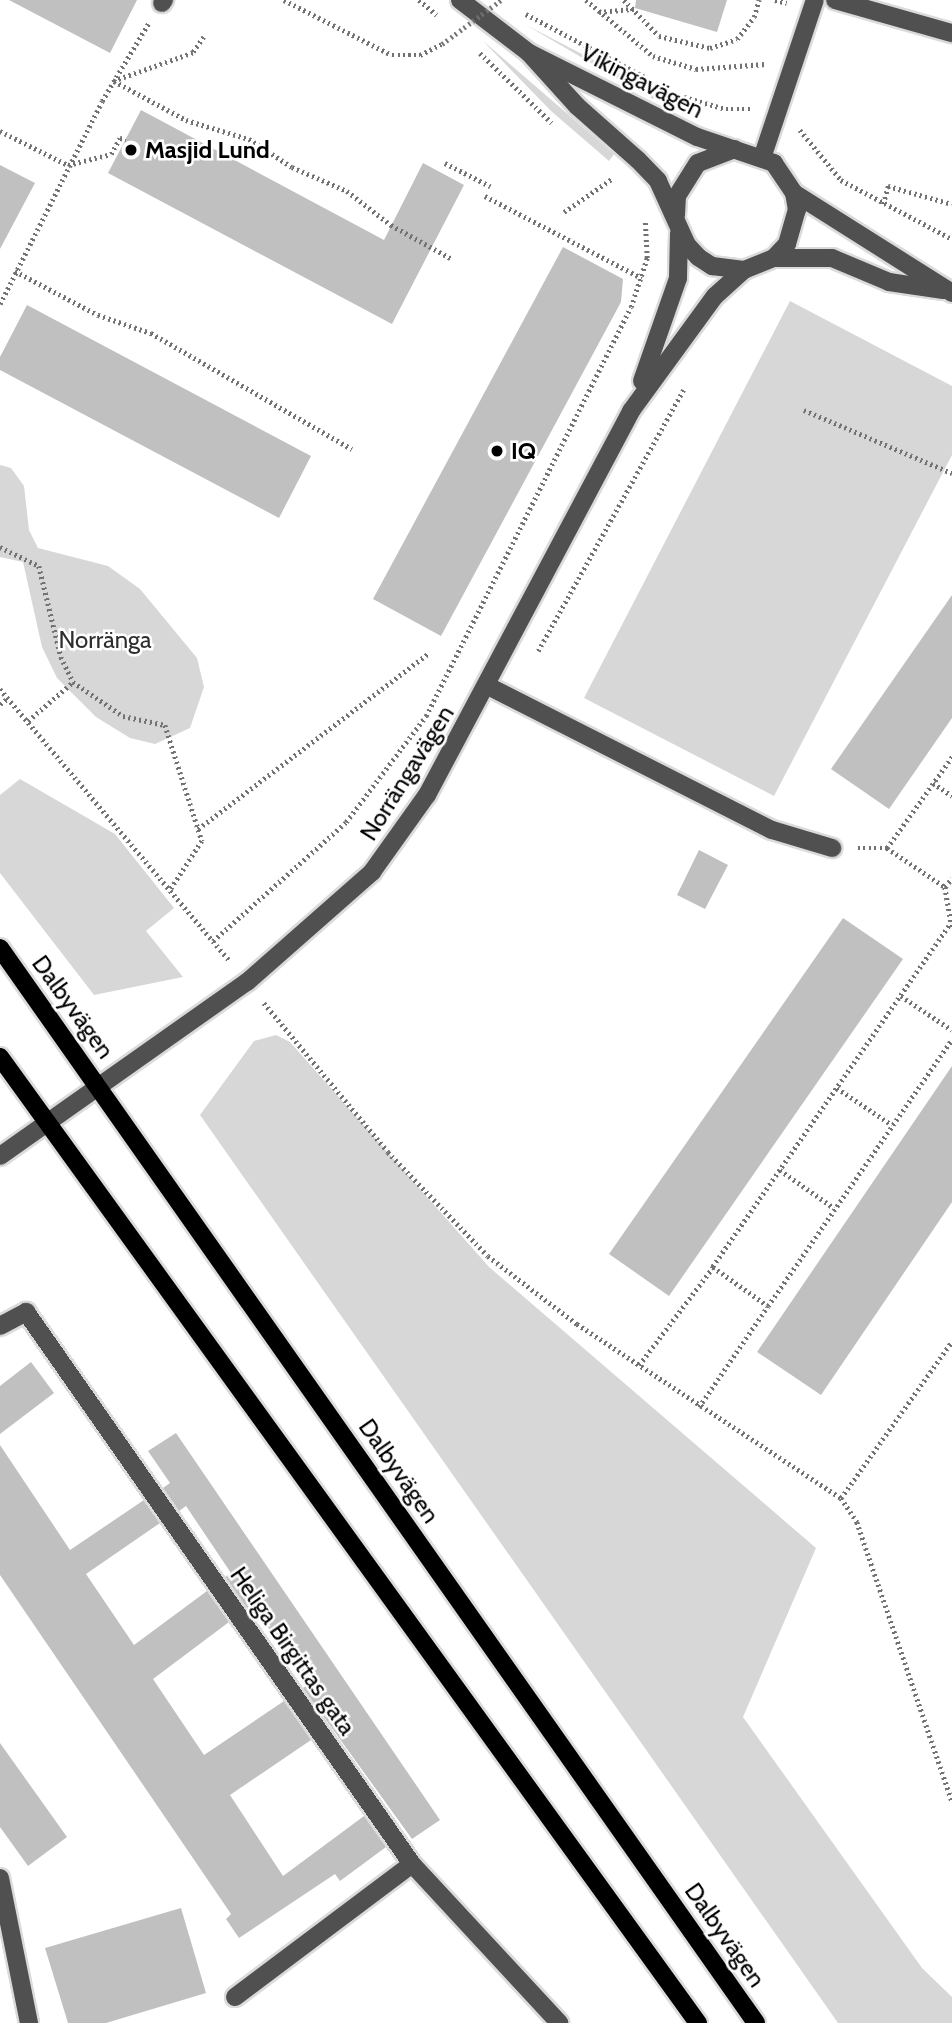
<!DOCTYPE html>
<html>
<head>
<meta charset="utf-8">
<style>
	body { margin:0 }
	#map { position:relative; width:952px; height:2023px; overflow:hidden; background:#fff; font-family:Cabin,sans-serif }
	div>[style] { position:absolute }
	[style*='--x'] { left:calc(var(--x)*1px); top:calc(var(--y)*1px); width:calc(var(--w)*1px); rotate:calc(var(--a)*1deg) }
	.green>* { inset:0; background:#d7d7d7 }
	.building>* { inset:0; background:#c0c0c0 }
	.path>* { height:4.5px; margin-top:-2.25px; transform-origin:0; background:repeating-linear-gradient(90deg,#727272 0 2px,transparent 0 5.5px) }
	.roads { filter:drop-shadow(2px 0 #dbdbdb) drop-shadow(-2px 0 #dbdbdb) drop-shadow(0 2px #dbdbdb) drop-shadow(0 -2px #dbdbdb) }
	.minor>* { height:18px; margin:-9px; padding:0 9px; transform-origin:9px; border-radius:9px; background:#505050 }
	.major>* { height:18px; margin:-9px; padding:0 9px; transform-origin:9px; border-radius:9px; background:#000 }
	.path-bridge>* { height:4.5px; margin-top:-2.25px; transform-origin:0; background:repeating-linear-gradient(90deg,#727272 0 2px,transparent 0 5.5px) }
	.dots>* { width:19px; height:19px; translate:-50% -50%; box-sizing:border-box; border:4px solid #fff; border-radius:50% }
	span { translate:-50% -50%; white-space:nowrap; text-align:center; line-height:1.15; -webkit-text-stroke:5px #fff; paint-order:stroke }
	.street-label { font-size:24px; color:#000 }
	.poi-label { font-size:24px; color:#000; font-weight:700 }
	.left { translate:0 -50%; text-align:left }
	.park-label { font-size:24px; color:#2e2e2e }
</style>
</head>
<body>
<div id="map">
	<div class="green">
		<div style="clip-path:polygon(526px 25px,657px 93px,653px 99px)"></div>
		<div style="clip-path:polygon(482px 40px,614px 154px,609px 161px,551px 111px)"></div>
		<div style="clip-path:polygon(790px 301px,952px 386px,952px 455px,774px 796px,584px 698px)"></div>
		<div style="clip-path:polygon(0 465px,11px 468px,24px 486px,29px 530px,38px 548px,108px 566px,140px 589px,197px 658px,204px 687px,190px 728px,155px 744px,130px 738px,96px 717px,57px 678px,42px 647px,23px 562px,0 557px)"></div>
		<div style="clip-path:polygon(20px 779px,115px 834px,174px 908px,146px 931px,183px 977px,94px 995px,0 873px,0 795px)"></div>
		<div style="clip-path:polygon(276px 1035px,290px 1042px,489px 1267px,816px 1548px,743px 1717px,922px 1968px,952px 1997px,952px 2023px,838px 2023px,200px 1115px,254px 1041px)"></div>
	</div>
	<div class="building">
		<div style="clip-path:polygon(9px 0,137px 0,110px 53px)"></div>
		<div style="clip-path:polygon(636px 0,727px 0,717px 32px,635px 8px)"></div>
		<div style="clip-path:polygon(141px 110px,384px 240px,423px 163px,464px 185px,392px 324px,108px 173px)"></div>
		<div style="clip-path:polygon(0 165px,35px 183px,0 249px)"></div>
		<div style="clip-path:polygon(563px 247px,623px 279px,621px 302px,441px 636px,373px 599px)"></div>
		<div style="clip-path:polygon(27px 305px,311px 456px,279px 518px,0 370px,0 357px)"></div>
		<div style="clip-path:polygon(952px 595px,952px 718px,889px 809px,831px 769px)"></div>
		<div style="clip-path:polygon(699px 850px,728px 865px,705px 909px,677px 895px)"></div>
		<div style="clip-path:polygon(843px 918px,903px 959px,669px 1296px,609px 1254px)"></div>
		<div style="clip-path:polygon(952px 1066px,952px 1202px,821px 1395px,757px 1352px)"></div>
		<div style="clip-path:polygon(31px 1362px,54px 1393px,0 1434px,0 1386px)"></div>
		<div style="clip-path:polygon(176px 1433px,440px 1820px,412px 1839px,303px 1688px,308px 1685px,252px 1604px,247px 1608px,225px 1577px,231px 1573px,186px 1506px,179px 1511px,163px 1488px,170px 1483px,148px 1451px)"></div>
		<div style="clip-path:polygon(0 1445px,70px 1550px,144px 1500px,160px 1523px,86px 1574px,134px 1645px,207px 1591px,229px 1622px,153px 1679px,204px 1755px,284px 1701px,311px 1740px,230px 1795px,283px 1876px,364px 1816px,386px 1847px,340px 1881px,335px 1874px,239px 1938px,226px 1919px,231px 1914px,0 1575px)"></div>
		<div style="clip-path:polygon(0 1743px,67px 1837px,28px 1866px,0 1827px)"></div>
		<div style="clip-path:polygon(181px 1908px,206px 1993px,106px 2023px,68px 2023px,45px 1948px)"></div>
	</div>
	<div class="path">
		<div style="--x:284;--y:0;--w:121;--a:27"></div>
		<div style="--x:392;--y:55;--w:28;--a:0"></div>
		<div style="--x:420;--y:55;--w:25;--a:-27"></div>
		<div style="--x:419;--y:0;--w:23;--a:40"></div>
		<div style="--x:586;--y:0;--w:87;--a:39.9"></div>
		<div style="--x:653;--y:56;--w:45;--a:16.8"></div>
		<div style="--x:696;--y:69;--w:69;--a:-4.1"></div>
		<div style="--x:624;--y:0;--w:50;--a:45.8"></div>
		<div style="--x:659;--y:36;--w:52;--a:13.2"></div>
		<div style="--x:710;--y:48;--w:28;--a:-18"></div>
		<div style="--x:737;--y:39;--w:28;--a:-52"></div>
		<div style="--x:754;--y:17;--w:18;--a:-74"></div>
		<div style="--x:775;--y:0;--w:12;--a:14"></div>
		<div style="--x:599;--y:12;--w:36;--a:-5"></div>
		<div style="--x:526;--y:14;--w:135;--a:27.9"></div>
		<div style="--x:204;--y:37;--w:19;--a:125"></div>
		<div style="--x:193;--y:53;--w:84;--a:160.5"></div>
		<div style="--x:114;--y:81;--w:82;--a:28.4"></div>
		<div style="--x:186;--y:120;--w:66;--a:16.8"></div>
		<div style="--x:249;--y:139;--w:51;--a:33.1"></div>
		<div style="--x:292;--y:167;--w:60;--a:23.6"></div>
		<div style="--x:347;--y:191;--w:56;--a:37.7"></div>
		<div style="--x:391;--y:225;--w:70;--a:29.1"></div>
		<div style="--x:480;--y:53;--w:100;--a:44.2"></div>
		<div style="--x:684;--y:97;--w:44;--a:15.9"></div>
		<div style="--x:726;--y:109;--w:24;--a:0"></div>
		<div style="--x:800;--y:130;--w:65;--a:50.6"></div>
		<div style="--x:841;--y:180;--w:126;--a:28"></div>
		<div style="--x:0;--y:131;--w:76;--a:26.6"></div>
		<div style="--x:68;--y:165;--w:44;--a:-14.3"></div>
		<div style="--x:111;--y:154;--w:18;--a:-61"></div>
		<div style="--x:120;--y:138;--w:6;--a:9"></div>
		<div style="--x:445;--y:163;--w:51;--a:27.1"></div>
		<div style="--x:485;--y:196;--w:177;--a:27.6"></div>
		<div style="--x:883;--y:204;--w:19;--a:-74"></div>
		<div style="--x:888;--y:186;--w:66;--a:15.7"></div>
		<div style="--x:564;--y:212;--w:60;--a:-34.8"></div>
		<div style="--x:15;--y:271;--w:94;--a:27.9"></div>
		<div style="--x:98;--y:315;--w:56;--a:18.8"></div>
		<div style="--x:151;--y:333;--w:232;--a:30"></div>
		<div style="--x:0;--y:304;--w:227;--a:-63.3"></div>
		<div style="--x:102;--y:101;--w:90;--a:-59.1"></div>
		<div style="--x:804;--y:410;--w:161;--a:23.1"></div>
		<div style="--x:0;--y:547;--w:43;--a:26"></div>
		<div style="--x:39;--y:566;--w:94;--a:76.4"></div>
		<div style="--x:61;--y:657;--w:28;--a:64"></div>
		<div style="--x:73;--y:682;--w:60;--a:34.2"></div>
		<div style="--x:123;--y:716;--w:43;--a:12.1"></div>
		<div style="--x:165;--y:725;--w:122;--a:72.3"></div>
		<div style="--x:202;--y:841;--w:57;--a:122.9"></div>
		<div style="--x:538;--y:651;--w:299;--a:-60.9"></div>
		<div style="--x:0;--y:689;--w:356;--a:49.8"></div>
		<div style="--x:0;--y:704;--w:9;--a:-36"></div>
		<div style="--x:28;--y:721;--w:60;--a:-40.9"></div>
		<div style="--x:933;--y:783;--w:23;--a:34"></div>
		<div style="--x:198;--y:829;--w:289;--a:-37.3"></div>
		<div style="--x:858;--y:848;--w:29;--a:0"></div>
		<div style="--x:887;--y:848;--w:70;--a:33.9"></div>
		<div style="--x:945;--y:887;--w:42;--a:80.3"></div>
		<div style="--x:887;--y:848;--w:112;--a:-54.5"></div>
		<div style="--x:945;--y:887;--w:11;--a:-52"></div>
		<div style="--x:949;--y:926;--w:415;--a:124.7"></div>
		<div style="--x:713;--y:1267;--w:67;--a:35.3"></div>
		<div style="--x:768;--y:1306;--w:324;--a:-55.4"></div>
		<div style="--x:213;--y:941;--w:178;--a:-41.8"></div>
		<div style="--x:346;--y:822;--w:133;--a:-53"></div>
		<div style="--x:426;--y:716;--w:457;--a:-63.4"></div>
		<div style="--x:631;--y:307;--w:52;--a:-71.9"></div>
		<div style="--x:647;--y:258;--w:36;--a:-93"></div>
		<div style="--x:901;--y:996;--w:61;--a:33.7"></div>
		<div style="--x:264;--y:1003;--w:194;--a:50.2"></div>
		<div style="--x:388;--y:1152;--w:144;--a:46.1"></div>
		<div style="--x:488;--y:1256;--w:112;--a:37.4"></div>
		<div style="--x:577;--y:1324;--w:316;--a:33.4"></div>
		<div style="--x:841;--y:1498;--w:29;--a:56"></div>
		<div style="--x:857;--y:1522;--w:295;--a:71.2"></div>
		<div style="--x:837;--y:1088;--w:66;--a:33.9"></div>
		<div style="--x:780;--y:1170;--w:66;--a:35.1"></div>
		<div style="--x:639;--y:1365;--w:123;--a:-52.9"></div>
		<div style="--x:699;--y:1407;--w:122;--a:-55.7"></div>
		<div style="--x:841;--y:1498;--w:192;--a:-54.7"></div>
	</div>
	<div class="roads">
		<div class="minor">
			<div style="--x:460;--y:0;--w:87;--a:37.5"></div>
			<div style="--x:529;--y:53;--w:72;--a:47.8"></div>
			<div style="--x:577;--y:106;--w:81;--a:41.5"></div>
			<div style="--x:638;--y:160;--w:29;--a:46"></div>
			<div style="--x:658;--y:181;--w:70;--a:65.6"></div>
			<div style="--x:687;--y:245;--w:16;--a:47"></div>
			<div style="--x:698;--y:257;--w:17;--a:33"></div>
			<div style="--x:712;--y:266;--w:32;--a:7"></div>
			<div style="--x:744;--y:270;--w:32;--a:-22"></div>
			<div style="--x:774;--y:258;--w:19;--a:-47"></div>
			<div style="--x:787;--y:244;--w:35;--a:-74"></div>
			<div style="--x:797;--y:210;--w:17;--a:-100"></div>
			<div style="--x:794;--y:193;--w:36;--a:-124"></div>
			<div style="--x:774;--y:163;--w:81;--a:-161.3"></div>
			<div style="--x:697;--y:137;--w:188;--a:-153.4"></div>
			<div style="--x:835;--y:0;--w:122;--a:15.8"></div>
			<div style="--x:162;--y:3;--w:4;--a:-56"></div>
			<div style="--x:763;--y:155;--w:163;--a:-71.5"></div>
			<div style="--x:794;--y:193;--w:187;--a:32.3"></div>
			<div style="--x:676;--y:215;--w:19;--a:-87"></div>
			<div style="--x:677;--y:196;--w:39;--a:-58"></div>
			<div style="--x:698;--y:163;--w:39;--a:-21"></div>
			<div style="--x:774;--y:258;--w:58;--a:0"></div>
			<div style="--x:832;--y:258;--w:62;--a:22.8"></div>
			<div style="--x:889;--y:282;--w:55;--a:8.4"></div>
			<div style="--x:642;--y:381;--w:109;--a:-70.7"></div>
			<div style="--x:678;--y:278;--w:45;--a:-88.7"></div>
			<div style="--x:488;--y:686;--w:318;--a:26.9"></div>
			<div style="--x:772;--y:830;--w:63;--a:16.7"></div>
			<div style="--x:0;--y:1156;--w:302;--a:-35.2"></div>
			<div style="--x:247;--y:982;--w:167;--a:-41.3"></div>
			<div style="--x:372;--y:872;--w:95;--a:-54.5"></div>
			<div style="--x:427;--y:795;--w:435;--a:-62"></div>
			<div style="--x:631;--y:411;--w:142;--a:-53.9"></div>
			<div style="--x:715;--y:296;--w:39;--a:-42"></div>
			<div style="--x:0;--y:1326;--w:30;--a:-28"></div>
			<div style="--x:26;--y:1312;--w:674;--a:55.04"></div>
			<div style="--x:412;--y:1864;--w:217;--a:47.2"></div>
			<div style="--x:0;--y:1878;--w:148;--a:78.7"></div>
			<div style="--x:235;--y:1997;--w:221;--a:-36.9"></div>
		</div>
		<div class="major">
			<div style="--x:0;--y:948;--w:1314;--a:54.88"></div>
			<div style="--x:0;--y:1057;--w:1192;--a:54.15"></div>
		</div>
	</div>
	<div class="path-bridge">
		<div style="--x:442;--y:44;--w:74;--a:-36.7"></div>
	</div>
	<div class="dots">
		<div style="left:131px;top:150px;background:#000"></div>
		<div style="left:497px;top:451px;background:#000"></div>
	</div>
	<div class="street-label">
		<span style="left:642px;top:81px;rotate:27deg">Vikingavägen</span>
		<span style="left:407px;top:773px;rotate:-58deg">Norrängavägen</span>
		<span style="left:73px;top:1007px;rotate:54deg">Dalbyvägen</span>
		<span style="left:399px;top:1471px;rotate:55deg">Dalbyvägen</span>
		<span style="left:293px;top:1651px;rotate:55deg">Heliga Birgittas gata</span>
		<span style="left:725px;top:1935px;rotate:55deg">Dalbyvägen</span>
	</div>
	<div class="poi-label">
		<span class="left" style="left:145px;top:150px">Masjid Lund</span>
		<span class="left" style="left:511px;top:451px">IQ</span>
	</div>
	<div class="park-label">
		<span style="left:105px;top:640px">Norränga</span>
	</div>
</div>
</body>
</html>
